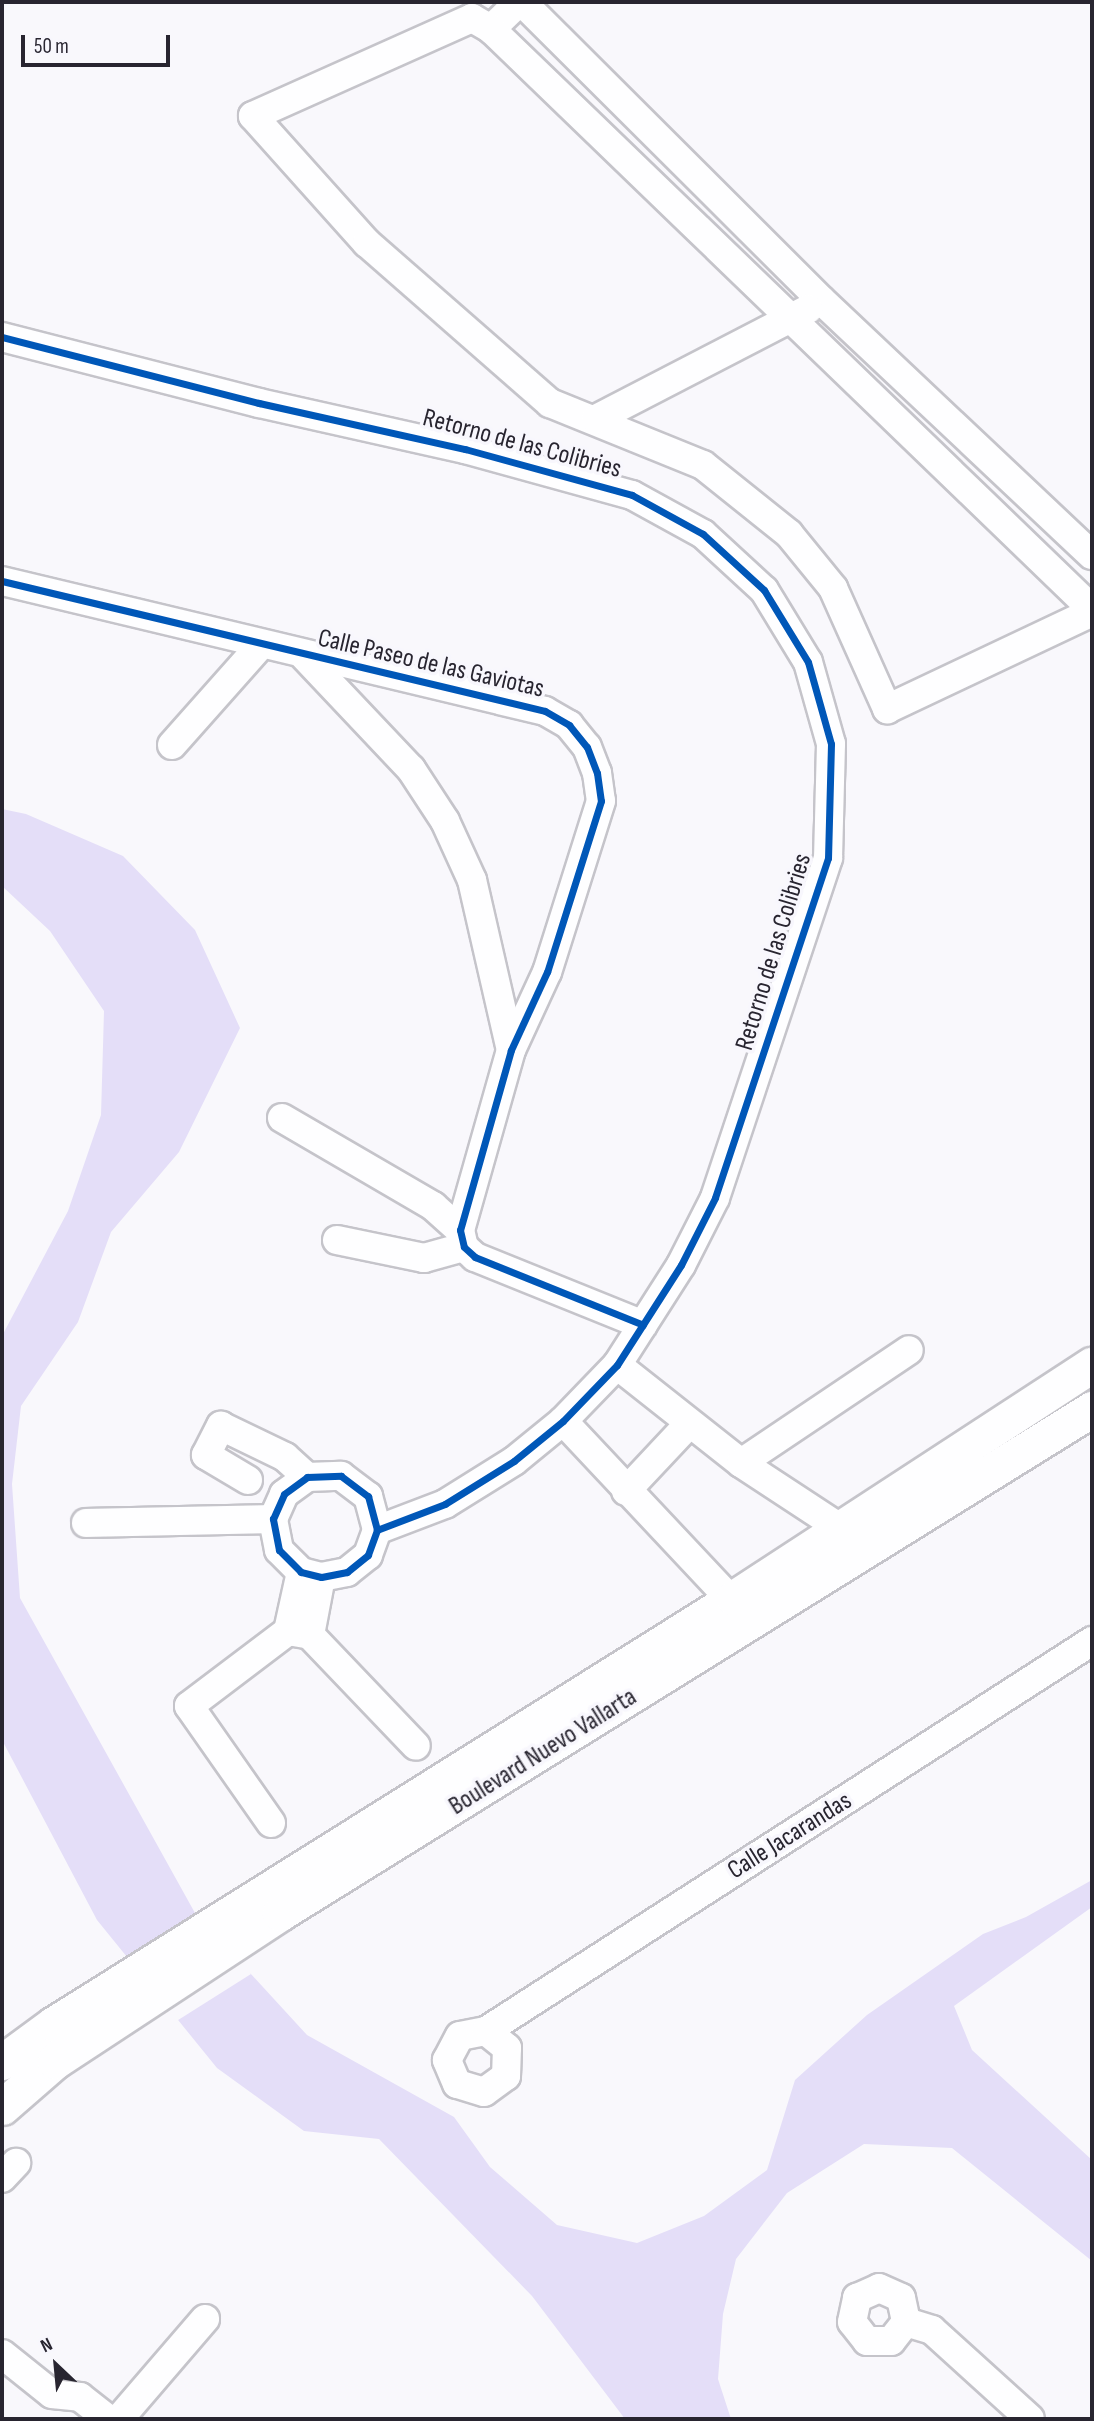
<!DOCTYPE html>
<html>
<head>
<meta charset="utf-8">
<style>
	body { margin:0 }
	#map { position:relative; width:1094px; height:2421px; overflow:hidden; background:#f9f8fc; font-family:"Sofia Sans Condensed",sans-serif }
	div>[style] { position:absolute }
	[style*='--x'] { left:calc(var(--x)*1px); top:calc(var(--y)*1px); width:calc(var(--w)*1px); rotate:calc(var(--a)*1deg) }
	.water>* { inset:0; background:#e4def8 }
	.pier>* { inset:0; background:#f9f8fc }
	.roads { filter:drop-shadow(2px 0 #c5c4ca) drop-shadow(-2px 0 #c5c4ca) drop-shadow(0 2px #c5c4ca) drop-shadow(0 -2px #c5c4ca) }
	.minor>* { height:28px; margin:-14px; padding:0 14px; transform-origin:14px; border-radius:14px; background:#fefeff }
	.major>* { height:35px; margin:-17.5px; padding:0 17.5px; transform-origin:17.5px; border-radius:17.5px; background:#fefeff }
	.cycleway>* { height:7px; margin:-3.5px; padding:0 3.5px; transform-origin:3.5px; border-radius:3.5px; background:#0057b8 }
	span { translate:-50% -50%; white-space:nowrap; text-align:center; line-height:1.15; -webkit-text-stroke:7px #f8f7fd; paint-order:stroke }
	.street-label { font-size:26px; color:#282530 }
	.frame { position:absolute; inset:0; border:4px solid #282530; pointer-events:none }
	.north { position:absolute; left:21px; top:2330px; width:70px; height:70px; -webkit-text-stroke:5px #f8f7fd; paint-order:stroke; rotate:334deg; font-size:19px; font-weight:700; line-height:28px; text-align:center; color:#282530 }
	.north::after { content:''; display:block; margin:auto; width:24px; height:32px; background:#282530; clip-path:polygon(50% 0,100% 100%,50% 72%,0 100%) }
	.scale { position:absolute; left:21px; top:35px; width:149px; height:32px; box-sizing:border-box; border:4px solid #282530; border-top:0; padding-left:9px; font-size:21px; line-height:24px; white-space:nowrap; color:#282530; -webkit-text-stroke:5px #f8f7fd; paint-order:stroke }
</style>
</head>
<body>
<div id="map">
	<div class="water">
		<div style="clip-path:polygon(2px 809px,26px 814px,123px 856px,195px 930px,240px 1028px,179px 1152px,111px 1232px,78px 1322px,21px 1406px,12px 1484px,20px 1598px,195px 1913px,307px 2035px,454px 2117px,490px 2167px,557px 2225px,637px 2243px,704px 2216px,767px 2170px,795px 2080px,867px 2015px,983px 1934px,1026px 1917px,1092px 1880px,1092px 1907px,954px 2006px,972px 2050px,1092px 2160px,1092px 2261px,952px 2148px,864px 2144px,787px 2193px,736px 2259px,723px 2314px,718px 2379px,731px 2419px,625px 2419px,532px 2296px,379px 2139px,304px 2131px,217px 2068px,97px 1920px,2px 1740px,2px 1336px,68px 1211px,101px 1115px,104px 1011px,50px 931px,2px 886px)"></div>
	</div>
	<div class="pier">
		<div style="clip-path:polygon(239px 1956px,251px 1974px,175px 2022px,143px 1982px)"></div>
	</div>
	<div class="roads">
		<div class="minor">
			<div style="--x:519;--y:2;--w:39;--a:136"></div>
			<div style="--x:491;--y:29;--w:835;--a:43.98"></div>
			<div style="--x:522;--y:2;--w:422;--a:44.9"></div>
			<div style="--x:821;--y:300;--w:372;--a:43.3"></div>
			<div style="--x:491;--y:29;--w:22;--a:-150"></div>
			<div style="--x:472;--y:18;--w:240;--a:155.9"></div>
			<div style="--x:253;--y:116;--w:171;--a:48.1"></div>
			<div style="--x:367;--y:243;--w:243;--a:41.2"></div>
			<div style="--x:550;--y:403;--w:165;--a:22.1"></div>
			<div style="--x:703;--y:465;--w:110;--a:38.7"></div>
			<div style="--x:789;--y:534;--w:70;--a:50.8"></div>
			<div style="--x:833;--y:588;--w:133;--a:65.9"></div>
			<div style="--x:887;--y:709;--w:227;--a:-25.3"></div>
			<div style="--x:2;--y:337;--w:265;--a:14.4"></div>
			<div style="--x:259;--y:403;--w:211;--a:12.6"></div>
			<div style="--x:465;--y:449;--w:173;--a:15.4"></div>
			<div style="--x:632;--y:495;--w:81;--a:28.8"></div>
			<div style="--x:703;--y:534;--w:83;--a:42.6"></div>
			<div style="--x:764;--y:590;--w:84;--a:58.6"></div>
			<div style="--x:808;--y:662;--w:85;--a:74.3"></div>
			<div style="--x:831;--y:744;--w:114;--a:91.5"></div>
			<div style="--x:828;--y:858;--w:358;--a:108.4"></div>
			<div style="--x:715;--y:1198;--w:75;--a:116.9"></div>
			<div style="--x:681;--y:1265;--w:119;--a:122.6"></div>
			<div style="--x:617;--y:1365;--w:78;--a:134"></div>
			<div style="--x:563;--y:1421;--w:63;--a:140.8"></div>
			<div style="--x:514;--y:1461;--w:81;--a:148.1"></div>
			<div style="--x:445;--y:1504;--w:73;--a:159.1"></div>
			<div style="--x:377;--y:1530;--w:27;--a:110"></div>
			<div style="--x:368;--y:1555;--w:27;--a:141"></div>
			<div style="--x:347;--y:1572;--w:26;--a:169"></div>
			<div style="--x:321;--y:1577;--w:21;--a:-166"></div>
			<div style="--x:301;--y:1572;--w:31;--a:-135"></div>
			<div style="--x:279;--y:1550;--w:32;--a:-101"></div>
			<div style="--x:273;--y:1519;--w:27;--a:-66"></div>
			<div style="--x:284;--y:1494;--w:29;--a:-36"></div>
			<div style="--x:307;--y:1477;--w:34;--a:-2"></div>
			<div style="--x:341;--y:1476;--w:34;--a:37"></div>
			<div style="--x:368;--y:1496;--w:35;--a:75"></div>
			<div style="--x:596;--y:419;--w:239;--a:-27.4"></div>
			<div style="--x:2;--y:581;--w:558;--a:13.46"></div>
			<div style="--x:545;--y:711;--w:28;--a:30"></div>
			<div style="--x:569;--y:725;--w:28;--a:51"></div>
			<div style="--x:587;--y:747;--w:28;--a:69"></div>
			<div style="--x:597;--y:773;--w:28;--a:82"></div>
			<div style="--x:601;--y:801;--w:179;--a:107.5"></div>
			<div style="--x:547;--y:972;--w:86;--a:114.8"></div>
			<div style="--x:511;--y:1050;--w:187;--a:105.8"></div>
			<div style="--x:460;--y:1230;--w:17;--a:77"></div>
			<div style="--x:464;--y:1247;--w:15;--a:42"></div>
			<div style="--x:475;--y:1257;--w:181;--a:22"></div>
			<div style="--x:304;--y:656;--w:156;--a:46.6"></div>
			<div style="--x:411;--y:769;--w:62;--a:56.8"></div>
			<div style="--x:445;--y:821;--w:65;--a:65.4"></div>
			<div style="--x:472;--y:880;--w:174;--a:77.1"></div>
			<div style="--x:172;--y:745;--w:132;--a:-48.4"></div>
			<div style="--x:282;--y:1118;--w:175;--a:30.2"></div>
			<div style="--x:433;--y:1206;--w:36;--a:42"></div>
			<div style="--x:337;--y:1240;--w:89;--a:11.7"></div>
			<div style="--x:424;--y:1258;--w:41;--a:-15.4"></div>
			<div style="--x:617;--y:1365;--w:158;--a:38.3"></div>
			<div style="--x:741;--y:1463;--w:118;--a:33.3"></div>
			<div style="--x:840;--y:1528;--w:18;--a:56"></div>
			<div style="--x:563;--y:1421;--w:266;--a:46.8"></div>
			<div style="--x:741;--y:1463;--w:202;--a:-33.9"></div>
			<div style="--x:248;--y:1480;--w:49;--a:-149.2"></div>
			<div style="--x:206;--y:1455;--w:33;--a:-63"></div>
			<div style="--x:221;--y:1426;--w:71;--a:25.8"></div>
			<div style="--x:285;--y:1457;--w:30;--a:42"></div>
			<div style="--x:626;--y:1491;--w:92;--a:-46.8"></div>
			<div style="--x:86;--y:1523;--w:187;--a:-1.2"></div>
			<div style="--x:288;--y:1631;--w:22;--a:10"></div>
			<div style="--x:310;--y:1635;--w:153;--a:46.3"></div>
			<div style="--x:310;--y:1635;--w:59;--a:-79.3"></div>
			<div style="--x:271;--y:1823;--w:143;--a:-125"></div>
			<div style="--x:189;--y:1706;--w:124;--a:-37.1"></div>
			<div style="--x:288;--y:1631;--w:60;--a:-77.6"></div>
			<div style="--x:486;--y:2031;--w:27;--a:39"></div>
			<div style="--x:507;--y:2048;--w:28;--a:92"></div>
			<div style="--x:506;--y:2076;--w:27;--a:144"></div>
			<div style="--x:484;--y:2092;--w:28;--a:-163"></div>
			<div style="--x:457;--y:2084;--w:26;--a:-113"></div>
			<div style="--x:447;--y:2060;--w:27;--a:-62"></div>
			<div style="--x:460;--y:2036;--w:26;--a:-11"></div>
			<div style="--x:486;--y:2031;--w:721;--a:-32.76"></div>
			<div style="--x:2;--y:2178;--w:21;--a:-47"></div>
			<div style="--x:879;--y:2288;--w:24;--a:24"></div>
			<div style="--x:901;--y:2298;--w:25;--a:78"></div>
			<div style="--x:906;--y:2322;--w:24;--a:128"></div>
			<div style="--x:891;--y:2341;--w:24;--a:180"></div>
			<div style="--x:867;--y:2341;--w:24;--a:-128"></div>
			<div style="--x:852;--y:2322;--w:25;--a:-78"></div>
			<div style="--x:857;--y:2298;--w:24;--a:-24"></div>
			<div style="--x:906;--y:2322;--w:27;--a:17"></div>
			<div style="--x:932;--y:2330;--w:132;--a:42.2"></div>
			<div style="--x:2;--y:2354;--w:64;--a:38.7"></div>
			<div style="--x:52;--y:2394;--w:28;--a:6"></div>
			<div style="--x:80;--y:2397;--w:36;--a:38"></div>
			<div style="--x:119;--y:2419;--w:132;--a:-49.3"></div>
		</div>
		<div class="major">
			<div style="--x:2;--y:2062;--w:64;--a:-36.2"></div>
			<div style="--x:54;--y:2024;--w:802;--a:-32.07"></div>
			<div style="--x:734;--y:1598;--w:427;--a:-33.1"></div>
			<div style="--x:2;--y:2107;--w:70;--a:-41"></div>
			<div style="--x:55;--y:2061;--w:269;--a:-33.3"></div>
			<div style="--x:280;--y:1913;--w:956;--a:-31.83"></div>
		</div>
	</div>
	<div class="cycleway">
		<div style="--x:2;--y:337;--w:265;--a:14.4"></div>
		<div style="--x:259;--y:403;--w:211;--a:12.6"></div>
		<div style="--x:465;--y:449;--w:173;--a:15.4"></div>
		<div style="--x:632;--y:495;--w:81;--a:28.8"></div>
		<div style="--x:703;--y:534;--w:83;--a:42.6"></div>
		<div style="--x:764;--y:590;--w:84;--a:58.6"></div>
		<div style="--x:808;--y:662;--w:85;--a:74.3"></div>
		<div style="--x:831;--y:744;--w:114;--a:91.5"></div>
		<div style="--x:828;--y:858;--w:358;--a:108.4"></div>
		<div style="--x:715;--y:1198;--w:75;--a:116.9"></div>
		<div style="--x:681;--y:1265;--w:119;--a:122.6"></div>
		<div style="--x:617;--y:1365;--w:78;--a:134"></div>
		<div style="--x:563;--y:1421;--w:63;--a:140.8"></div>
		<div style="--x:514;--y:1461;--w:81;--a:148.1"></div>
		<div style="--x:445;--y:1504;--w:73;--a:159.1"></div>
		<div style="--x:377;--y:1530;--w:27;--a:110"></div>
		<div style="--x:368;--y:1555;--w:27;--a:141"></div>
		<div style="--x:347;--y:1572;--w:26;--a:169"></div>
		<div style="--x:321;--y:1577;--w:21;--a:-166"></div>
		<div style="--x:301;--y:1572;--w:31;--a:-135"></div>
		<div style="--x:279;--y:1550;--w:32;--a:-101"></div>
		<div style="--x:273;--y:1519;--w:27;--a:-66"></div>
		<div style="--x:284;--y:1494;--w:29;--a:-36"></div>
		<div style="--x:307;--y:1477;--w:34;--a:-2"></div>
		<div style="--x:341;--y:1476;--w:34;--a:37"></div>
		<div style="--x:368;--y:1496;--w:35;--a:75"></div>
		<div style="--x:2;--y:581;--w:558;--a:13.46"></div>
		<div style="--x:545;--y:711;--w:28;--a:30"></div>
		<div style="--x:569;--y:725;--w:28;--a:51"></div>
		<div style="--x:587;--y:747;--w:28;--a:69"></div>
		<div style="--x:597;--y:773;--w:28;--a:82"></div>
		<div style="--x:601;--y:801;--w:179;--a:107.5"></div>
		<div style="--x:547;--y:972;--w:86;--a:114.8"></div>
		<div style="--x:511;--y:1050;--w:187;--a:105.8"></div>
		<div style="--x:460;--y:1230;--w:17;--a:77"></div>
		<div style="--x:464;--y:1247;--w:15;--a:42"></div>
		<div style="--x:475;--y:1257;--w:181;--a:22"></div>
	</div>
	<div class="street-label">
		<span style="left:522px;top:444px;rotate:15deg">Retorno de las Colibries</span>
		<span style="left:431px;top:664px;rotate:13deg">Calle Paseo de las Gaviotas</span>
		<span style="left:774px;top:952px;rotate:-73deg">Retorno de las Colibries</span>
		<span style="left:543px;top:1752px;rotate:-32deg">Boulevard Nuevo Vallarta</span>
		<span style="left:790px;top:1836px;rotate:-32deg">Calle Jacarandas</span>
	</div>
	<div class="frame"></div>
	<div class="north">N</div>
	<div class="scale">50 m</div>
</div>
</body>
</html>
